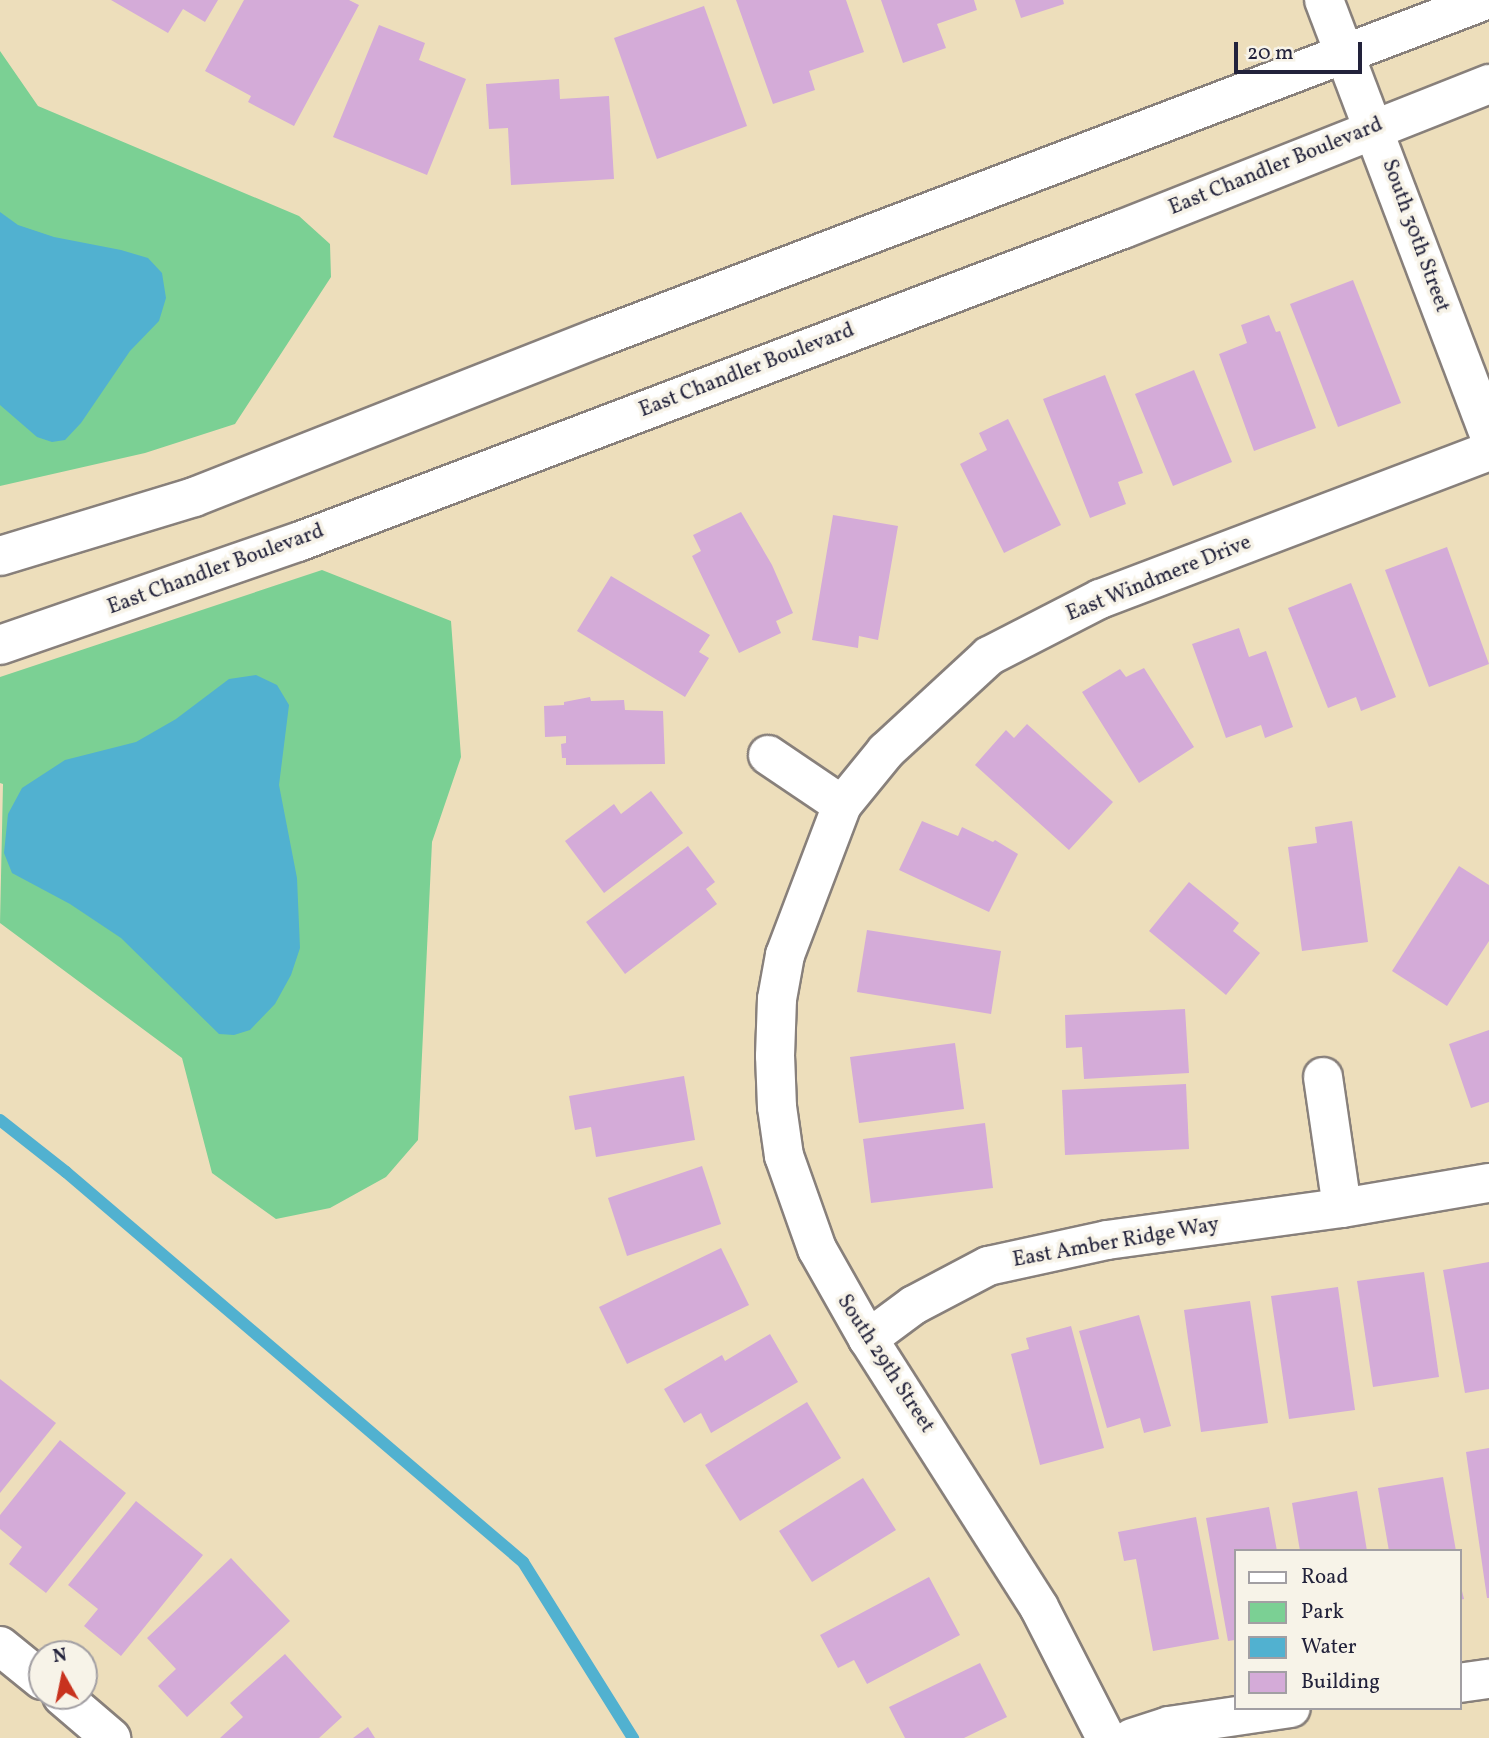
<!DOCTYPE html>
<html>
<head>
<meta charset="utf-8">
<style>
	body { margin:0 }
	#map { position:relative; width:1489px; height:1738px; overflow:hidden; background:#eddebb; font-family:Vollkorn,serif }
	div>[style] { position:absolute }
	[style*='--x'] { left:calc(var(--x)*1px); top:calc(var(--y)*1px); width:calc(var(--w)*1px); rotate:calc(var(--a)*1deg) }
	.green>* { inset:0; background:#7bd094 }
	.water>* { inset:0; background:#51b1d0 }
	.stream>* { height:12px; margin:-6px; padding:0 6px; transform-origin:6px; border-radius:6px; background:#51b1d0 }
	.building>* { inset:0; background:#d4abd8 }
	.roads { filter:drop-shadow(2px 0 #88807b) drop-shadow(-2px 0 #88807b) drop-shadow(0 2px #88807b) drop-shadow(0 -2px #88807b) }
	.minor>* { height:38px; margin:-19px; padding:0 19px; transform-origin:19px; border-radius:19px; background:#fff }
	.secondary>* { height:38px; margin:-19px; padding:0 19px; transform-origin:19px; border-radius:19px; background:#fff }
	span { translate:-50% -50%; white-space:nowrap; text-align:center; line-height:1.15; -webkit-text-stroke:7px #f7f3e8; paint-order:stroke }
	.street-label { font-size:21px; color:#22223b }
	.legend { position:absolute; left:1234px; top:1549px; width:228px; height:161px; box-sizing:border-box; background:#f7f3e8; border:2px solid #a29fa3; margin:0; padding:9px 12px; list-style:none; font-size:21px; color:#22223b }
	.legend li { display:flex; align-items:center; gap:14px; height:35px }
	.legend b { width:35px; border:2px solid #a29fa3 }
	.north { position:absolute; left:28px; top:1640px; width:70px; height:70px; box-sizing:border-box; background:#f7f3e8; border:2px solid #a29fa3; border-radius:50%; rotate:351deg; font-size:19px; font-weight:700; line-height:28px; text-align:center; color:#22223b }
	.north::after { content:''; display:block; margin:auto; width:24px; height:32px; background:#c8321e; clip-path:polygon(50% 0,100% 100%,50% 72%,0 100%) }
	.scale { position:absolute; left:1234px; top:42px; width:128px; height:32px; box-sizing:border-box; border:4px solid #22223b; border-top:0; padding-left:9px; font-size:21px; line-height:24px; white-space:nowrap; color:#22223b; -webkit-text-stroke:5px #f7f3e8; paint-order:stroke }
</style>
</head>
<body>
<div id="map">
	<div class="green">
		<div style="clip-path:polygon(0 51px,38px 106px,299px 216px,330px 244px,331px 277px,235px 424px,145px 453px,0 486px)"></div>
		<div style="clip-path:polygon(322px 570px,451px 621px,461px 757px,432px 842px,418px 1140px,386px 1177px,330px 1208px,276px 1219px,212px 1173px,182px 1058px,0 923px,3px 784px,0 783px,0 677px)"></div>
	</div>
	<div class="water">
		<div style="clip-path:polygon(0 212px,18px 225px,54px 237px,121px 250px,148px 258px,162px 273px,166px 298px,159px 321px,130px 351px,81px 423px,65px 440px,52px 442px,37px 437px,0 405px)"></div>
		<div style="clip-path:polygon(256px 675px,277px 685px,289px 705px,279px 785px,297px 878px,300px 948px,291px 975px,275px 1004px,250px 1030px,234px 1035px,219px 1034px,121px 938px,70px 904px,12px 873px,4px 853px,8px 814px,22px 788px,65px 760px,136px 742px,176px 719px,229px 679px)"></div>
	</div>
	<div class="stream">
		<div style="--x:0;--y:1120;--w:84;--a:38.2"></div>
		<div style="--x:66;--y:1172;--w:601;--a:40.48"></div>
		<div style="--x:523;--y:1562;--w:208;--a:58"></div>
	</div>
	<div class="building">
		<div style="clip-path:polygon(111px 0,218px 0,205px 22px,183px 9px,168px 33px)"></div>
		<div style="clip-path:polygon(244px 0,349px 0,359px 5px,294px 126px,248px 102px,251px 96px,205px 71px)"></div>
		<div style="clip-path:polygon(736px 0,846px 0,864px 52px,809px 71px,815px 90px,773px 104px)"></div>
		<div style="clip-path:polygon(881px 0,974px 0,977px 10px,937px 24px,946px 48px,903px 63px)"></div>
		<div style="clip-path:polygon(1015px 0,1063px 0,1064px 4px,1021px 18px)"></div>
		<div style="clip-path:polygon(704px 6px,747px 126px,657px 159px,614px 38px)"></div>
		<div style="clip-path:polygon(379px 25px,425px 43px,419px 60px,466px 79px,427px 175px,333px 137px)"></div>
		<div style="clip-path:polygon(559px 79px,560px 99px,609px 96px,614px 179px,511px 185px,508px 128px,489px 129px,486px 84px)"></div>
		<div style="clip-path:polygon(1353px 280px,1401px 403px,1338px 427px,1290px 304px)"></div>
		<div style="clip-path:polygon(1269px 315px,1276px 332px,1280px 331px,1316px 428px,1254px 451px,1219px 354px,1247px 343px,1241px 325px)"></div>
		<div style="clip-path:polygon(1194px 370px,1232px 462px,1173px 486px,1135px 394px)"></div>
		<div style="clip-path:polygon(1105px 375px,1143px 473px,1118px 482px,1126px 504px,1090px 518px,1043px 399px)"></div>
		<div style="clip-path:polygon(1008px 419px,1061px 525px,1004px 553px,960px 464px,987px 450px,979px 433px)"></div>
		<div style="clip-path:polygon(741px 512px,772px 565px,793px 613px,776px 621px,781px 633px,739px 653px,692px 556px,701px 551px,693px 535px)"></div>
		<div style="clip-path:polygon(833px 515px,898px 526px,878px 640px,859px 636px,858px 648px,812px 640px)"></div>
		<div style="clip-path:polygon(1447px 547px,1489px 664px,1429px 687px,1385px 570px)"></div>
		<div style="clip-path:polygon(611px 576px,710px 635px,699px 652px,709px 658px,685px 697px,577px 631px)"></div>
		<div style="clip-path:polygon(1351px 583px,1396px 697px,1361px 711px,1356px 697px,1328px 708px,1288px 608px)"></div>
		<div style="clip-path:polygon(1239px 628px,1249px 657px,1266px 651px,1293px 727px,1265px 738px,1261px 725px,1226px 738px,1192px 644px)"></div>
		<div style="clip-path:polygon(1144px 668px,1194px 747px,1139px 783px,1082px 692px,1120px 669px,1126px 677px)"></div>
		<div style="clip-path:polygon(590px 697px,591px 701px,624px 700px,625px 710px,663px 711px,665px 764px,566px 765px,566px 758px,562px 758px,561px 744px,566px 743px,566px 736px,545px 737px,544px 706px,564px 705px,564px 702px)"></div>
		<div style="clip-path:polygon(1027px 724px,1113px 802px,1069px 850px,975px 765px,1006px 730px,1014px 738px)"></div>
		<div style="clip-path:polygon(651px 791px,683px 833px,604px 893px,565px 841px,614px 804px,621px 814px)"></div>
		<div style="clip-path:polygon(922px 821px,958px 836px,962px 827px,993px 842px,995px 840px,1018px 854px,989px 912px,899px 870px)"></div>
		<div style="clip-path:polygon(1352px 821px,1368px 942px,1302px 951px,1288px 847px,1317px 843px,1315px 827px)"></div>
		<div style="clip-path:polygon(688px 846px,715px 882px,706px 889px,717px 904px,625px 974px,586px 922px)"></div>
		<div style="clip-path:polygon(1459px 866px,1489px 885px,1489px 941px,1447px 1006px,1392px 971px)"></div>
		<div style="clip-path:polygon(1189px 882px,1239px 923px,1233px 931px,1260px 953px,1226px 995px,1149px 931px)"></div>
		<div style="clip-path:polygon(867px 930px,1001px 951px,991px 1014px,857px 992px)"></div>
		<div style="clip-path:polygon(1185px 1009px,1189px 1073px,1084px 1079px,1082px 1047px,1066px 1048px,1065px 1015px)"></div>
		<div style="clip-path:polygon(1489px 1030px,1489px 1102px,1471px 1108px,1449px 1044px)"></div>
		<div style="clip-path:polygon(955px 1043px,964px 1109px,859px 1123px,850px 1057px)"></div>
		<div style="clip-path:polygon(684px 1076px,695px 1140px,596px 1157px,591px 1127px,575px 1130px,569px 1096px)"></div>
		<div style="clip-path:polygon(1186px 1084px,1189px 1149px,1065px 1155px,1062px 1090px)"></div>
		<div style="clip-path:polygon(985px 1123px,993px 1188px,871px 1203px,863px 1139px)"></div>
		<div style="clip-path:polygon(702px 1166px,721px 1224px,627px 1256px,608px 1198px)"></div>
		<div style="clip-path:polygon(721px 1248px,749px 1305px,627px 1364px,599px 1307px)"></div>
		<div style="clip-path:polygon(1489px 1262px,1489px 1389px,1465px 1393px,1443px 1270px)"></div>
		<div style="clip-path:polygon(1424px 1272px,1439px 1377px,1373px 1387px,1357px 1281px)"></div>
		<div style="clip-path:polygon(1338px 1287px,1355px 1410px,1289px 1419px,1271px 1296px)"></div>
		<div style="clip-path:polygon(1250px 1301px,1268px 1423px,1201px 1432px,1184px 1310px)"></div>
		<div style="clip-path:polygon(1139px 1315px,1171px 1426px,1144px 1433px,1140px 1418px,1107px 1428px,1079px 1331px)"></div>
		<div style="clip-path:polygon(1071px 1326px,1104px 1448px,1040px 1465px,1011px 1354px,1029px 1349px,1026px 1338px)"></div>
		<div style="clip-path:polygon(770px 1334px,798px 1382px,711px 1433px,701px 1413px,684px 1423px,664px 1389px,722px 1355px,725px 1361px)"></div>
		<div style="clip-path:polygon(0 1379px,56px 1423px,0 1493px)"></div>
		<div style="clip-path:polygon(807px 1402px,841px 1458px,740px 1521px,705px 1465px)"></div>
		<div style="clip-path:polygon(60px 1440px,126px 1493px,46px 1593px,9px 1564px,22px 1547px,0 1529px,0 1515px)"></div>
		<div style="clip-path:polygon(1489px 1448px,1489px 1598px,1487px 1598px,1466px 1452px)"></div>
		<div style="clip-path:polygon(1443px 1477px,1456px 1551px,1389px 1551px,1378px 1488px)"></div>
		<div style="clip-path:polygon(863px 1478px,896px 1530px,812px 1582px,779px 1531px)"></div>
		<div style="clip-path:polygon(1357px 1491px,1367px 1551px,1300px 1551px,1292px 1503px)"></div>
		<div style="clip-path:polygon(136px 1501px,203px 1555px,121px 1656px,84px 1626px,98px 1609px,68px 1585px)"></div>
		<div style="clip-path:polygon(1269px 1507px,1277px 1551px,1235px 1551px,1235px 1640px,1228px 1641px,1206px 1518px)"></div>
		<div style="clip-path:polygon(1196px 1517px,1219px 1639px,1153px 1651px,1136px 1559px,1124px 1561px,1118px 1532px)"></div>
		<div style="clip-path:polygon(231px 1558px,290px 1621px,187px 1717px,158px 1686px,176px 1669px,147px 1638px)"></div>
		<div style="clip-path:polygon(929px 1577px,960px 1635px,867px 1684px,854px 1660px,838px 1668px,820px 1635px)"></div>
		<div style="clip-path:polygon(1459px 1579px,1464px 1599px,1459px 1600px)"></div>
		<div style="clip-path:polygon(285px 1654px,342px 1717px,319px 1738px,220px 1738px,243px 1717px,230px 1703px)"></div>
		<div style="clip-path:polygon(980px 1663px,1007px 1717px,964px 1738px,905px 1738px,889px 1707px)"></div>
		<div style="clip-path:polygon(368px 1727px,375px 1738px,353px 1738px)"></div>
	</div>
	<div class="roads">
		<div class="minor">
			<div style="--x:1324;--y:0;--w:464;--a:69.2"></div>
			<div style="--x:768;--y:755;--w:89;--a:34"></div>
			<div style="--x:1323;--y:1077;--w:132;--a:81.7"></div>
			<div style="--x:868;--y:1339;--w:57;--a:-36.5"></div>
			<div style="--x:914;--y:1305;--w:84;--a:-27.8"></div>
			<div style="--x:988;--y:1266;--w:122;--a:-12.3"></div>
			<div style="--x:1107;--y:1240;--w:237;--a:-7.8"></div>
			<div style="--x:1342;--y:1208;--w:149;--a:-9.7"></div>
			<div style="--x:0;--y:1646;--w:54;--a:39"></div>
			<div style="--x:1459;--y:1683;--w:30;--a:-8"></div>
			<div style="--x:62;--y:1696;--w:65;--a:40.6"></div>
			<div style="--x:1106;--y:1738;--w:147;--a:-117.1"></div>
			<div style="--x:1039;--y:1607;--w:318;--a:-122.5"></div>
			<div style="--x:868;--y:1339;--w:103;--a:-119.5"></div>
			<div style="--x:817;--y:1249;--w:99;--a:-109.5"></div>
			<div style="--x:784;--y:1156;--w:49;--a:-98.1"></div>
			<div style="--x:777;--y:1107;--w:51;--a:-92.2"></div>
			<div style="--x:775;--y:1056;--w:57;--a:-88"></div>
			<div style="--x:777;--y:999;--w:45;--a:-79.7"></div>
			<div style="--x:785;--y:955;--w:160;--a:-69.2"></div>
			<div style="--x:842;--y:805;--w:70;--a:-50.8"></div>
			<div style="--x:886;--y:751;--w:140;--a:-42.7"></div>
			<div style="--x:989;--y:656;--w:125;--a:-27.2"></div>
			<div style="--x:1100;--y:599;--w:416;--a:-20.8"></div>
			<div style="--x:1132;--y:1738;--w:39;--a:-18"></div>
			<div style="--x:1169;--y:1726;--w:123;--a:-8.4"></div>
		</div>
		<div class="secondary">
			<div style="--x:0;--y:556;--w:203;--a:-16.9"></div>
			<div style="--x:194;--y:497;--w:434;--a:-21.5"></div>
			<div style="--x:598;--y:338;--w:950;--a:-20.84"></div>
			<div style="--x:0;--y:645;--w:315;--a:-19.1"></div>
			<div style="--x:298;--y:542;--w:882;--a:-20.78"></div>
			<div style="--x:1123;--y:229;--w:394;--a:-21.6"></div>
		</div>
	</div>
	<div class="street-label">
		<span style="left:1276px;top:167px;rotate:-22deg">East Chandler Boulevard</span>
		<span style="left:1415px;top:236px;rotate:70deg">South 30th Street</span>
		<span style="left:747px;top:371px;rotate:-21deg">East Chandler Boulevard</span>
		<span style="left:216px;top:570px;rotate:-20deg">East Chandler Boulevard</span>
		<span style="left:1159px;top:579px;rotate:-22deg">East Windmere Drive</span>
		<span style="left:1116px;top:1243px;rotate:-10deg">East Amber Ridge Way</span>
		<span style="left:885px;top:1364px;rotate:57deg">South 29th Street</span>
	</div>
	<ul class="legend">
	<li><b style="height:9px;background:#fff"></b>Road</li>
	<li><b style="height:19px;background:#7bd094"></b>Park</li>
	<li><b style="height:19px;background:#51b1d0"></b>Water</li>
	<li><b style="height:19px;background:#d4abd8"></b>Building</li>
	</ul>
	<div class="north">N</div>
	<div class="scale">20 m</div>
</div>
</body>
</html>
